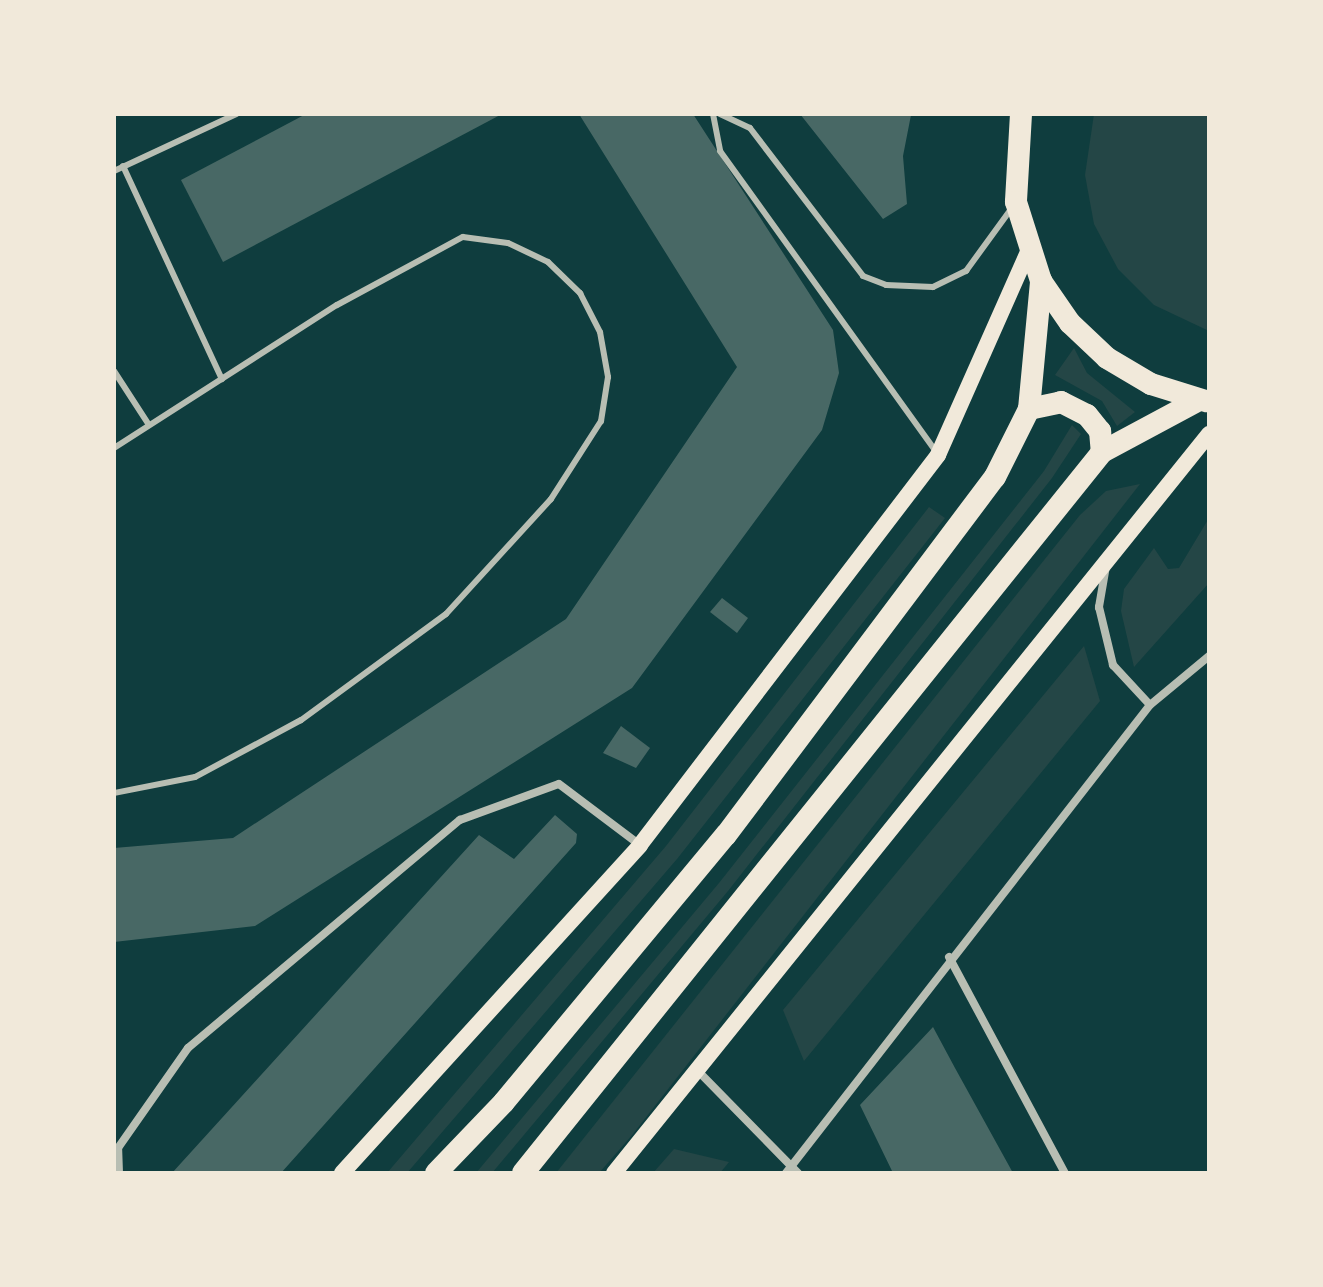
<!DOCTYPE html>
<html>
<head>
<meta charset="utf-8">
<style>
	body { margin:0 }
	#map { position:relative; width:1323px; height:1287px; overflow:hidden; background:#0f3d3e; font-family:Lato,sans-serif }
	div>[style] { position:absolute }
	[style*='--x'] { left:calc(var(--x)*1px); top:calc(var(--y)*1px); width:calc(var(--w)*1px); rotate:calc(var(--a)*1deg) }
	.green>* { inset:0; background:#244646 }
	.building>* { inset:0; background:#486865 }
	.service>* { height:6px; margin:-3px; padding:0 3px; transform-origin:3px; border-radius:3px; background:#b8beb3 }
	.minor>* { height:8px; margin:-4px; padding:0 4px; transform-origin:4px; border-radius:4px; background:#b8beb3 }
	.secondary>* { height:16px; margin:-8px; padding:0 8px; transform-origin:8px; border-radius:8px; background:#f1e9da }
	.trunk>* { height:22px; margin:-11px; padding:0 11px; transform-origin:11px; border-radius:11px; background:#f1e9da }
	span { translate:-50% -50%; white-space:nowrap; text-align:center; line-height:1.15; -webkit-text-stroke:6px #f1e9da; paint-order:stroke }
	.frame { position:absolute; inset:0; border:116px solid #f1e9da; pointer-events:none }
</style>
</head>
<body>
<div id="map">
	<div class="green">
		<div style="clip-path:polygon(1094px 114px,1209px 114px,1209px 331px,1154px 305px,1118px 269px,1094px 224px,1085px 175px)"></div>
		<div style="clip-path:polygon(1074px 348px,1087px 373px,1135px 412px,1117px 426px,1102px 401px,1055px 375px)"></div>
		<div style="clip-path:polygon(1072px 425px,1081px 434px,1052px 478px,728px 891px,492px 1173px,476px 1173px,719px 883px,1044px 471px)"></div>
		<div style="clip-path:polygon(1140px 484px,633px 1134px,599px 1173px,556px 1173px,1080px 515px,1106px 491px)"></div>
		<div style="clip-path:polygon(929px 507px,945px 518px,677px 859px,407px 1173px,387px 1173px,666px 846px)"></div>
		<div style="clip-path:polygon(1209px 518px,1209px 583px,1134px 667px,1121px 611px,1124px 589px,1154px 548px,1168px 569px,1179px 568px)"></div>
		<div style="clip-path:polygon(1084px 646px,1100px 701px,804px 1061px,783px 1010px)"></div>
		<div style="clip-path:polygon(674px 1149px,729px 1162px,720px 1173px,653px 1173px)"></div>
	</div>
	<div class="building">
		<div style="clip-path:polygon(306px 114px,502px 114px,223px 262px,181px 180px)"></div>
		<div style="clip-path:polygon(579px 114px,693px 114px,833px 330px,839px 373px,822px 430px,632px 688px,255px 926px,114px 942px,114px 848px,233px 838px,566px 619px,737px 367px)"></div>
		<div style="clip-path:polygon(800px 114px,911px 115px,903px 156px,907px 204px,883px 219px)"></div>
		<div style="clip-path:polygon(722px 598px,748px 618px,737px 633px,710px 612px)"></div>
		<div style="clip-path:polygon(621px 726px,650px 748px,636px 768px,603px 753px)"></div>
		<div style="clip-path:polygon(555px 815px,577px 834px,576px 843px,281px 1173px,172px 1173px,479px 835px,514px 859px)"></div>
		<div style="clip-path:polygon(933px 1027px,955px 1068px,1013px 1173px,893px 1173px,860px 1105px)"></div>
	</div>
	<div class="service">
		<div style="--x:713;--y:114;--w:38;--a:79"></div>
		<div style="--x:720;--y:151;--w:370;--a:54.3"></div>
		<div style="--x:720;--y:114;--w:33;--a:25"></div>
		<div style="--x:750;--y:128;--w:186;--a:52.6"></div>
		<div style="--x:863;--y:276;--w:25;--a:21"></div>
		<div style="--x:886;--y:285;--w:47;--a:2.4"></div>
		<div style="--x:933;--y:287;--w:37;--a:-26"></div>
		<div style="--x:966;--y:271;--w:77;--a:-54"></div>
		<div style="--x:123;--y:166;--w:235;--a:65.1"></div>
		<div style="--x:114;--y:171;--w:135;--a:-25"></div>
		<div style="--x:114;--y:371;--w:64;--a:57.1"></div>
		<div style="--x:114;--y:448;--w:265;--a:-32.7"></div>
		<div style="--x:337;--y:305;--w:143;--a:-28.4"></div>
		<div style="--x:463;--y:237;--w:45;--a:7.6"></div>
		<div style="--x:508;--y:243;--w:44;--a:25.4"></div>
		<div style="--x:548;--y:262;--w:45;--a:44.1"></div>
		<div style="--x:580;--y:293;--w:44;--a:62.9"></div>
		<div style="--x:600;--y:332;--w:46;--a:79.9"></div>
		<div style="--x:608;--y:377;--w:45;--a:99"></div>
		<div style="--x:601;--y:421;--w:93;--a:122.7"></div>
		<div style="--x:551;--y:499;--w:156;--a:132.4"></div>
		<div style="--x:446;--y:614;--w:180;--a:143.8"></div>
		<div style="--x:301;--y:720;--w:120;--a:151.7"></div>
		<div style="--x:195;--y:777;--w:83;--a:168.8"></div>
	</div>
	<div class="minor">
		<div style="--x:1106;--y:566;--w:42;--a:99.7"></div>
		<div style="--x:1099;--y:607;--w:60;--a:76.4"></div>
		<div style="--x:1113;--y:665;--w:54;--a:47.2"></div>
		<div style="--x:949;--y:957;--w:245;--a:61.8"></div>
		<div style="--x:698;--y:1071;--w:143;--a:45.6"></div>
		<div style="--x:119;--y:1173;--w:25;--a:-92"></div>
		<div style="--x:118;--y:1148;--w:122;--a:-55"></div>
		<div style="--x:188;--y:1048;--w:355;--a:-40"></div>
		<div style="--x:460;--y:820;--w:105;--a:-20"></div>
		<div style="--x:559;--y:784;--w:101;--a:37"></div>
		<div style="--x:786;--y:1173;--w:593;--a:-52.13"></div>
		<div style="--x:1150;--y:705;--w:77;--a:-39.7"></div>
	</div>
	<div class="secondary">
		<div style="--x:342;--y:1173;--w:443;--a:-47.7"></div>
		<div style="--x:640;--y:845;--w:491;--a:-52.6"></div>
		<div style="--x:938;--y:455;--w:222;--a:-66.1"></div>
		<div style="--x:614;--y:1173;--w:949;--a:-51.16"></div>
	</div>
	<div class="trunk">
		<div style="--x:1021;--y:114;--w:88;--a:93.3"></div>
		<div style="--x:1016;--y:202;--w:83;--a:72.4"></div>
		<div style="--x:1041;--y:281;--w:51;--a:55.4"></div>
		<div style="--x:1070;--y:323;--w:51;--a:43.4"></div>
		<div style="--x:1107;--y:358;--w:51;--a:30.6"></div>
		<div style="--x:1151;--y:384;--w:58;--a:17.2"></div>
		<div style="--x:1029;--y:409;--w:33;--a:-12"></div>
		<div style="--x:1061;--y:402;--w:29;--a:27"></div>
		<div style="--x:1087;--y:415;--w:21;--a:51"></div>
		<div style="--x:1100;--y:431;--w:21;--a:85"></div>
		<div style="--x:436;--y:1173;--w:98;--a:-46.2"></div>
		<div style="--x:504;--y:1102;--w:347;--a:-50.3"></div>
		<div style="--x:726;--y:835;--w:448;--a:-53.1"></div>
		<div style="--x:995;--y:477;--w:76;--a:-63.4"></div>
		<div style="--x:1029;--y:409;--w:129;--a:-84.6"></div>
		<div style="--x:523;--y:1173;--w:925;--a:-51.23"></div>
		<div style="--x:1102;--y:452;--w:110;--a:-28.2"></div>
	</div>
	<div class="frame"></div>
</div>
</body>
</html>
